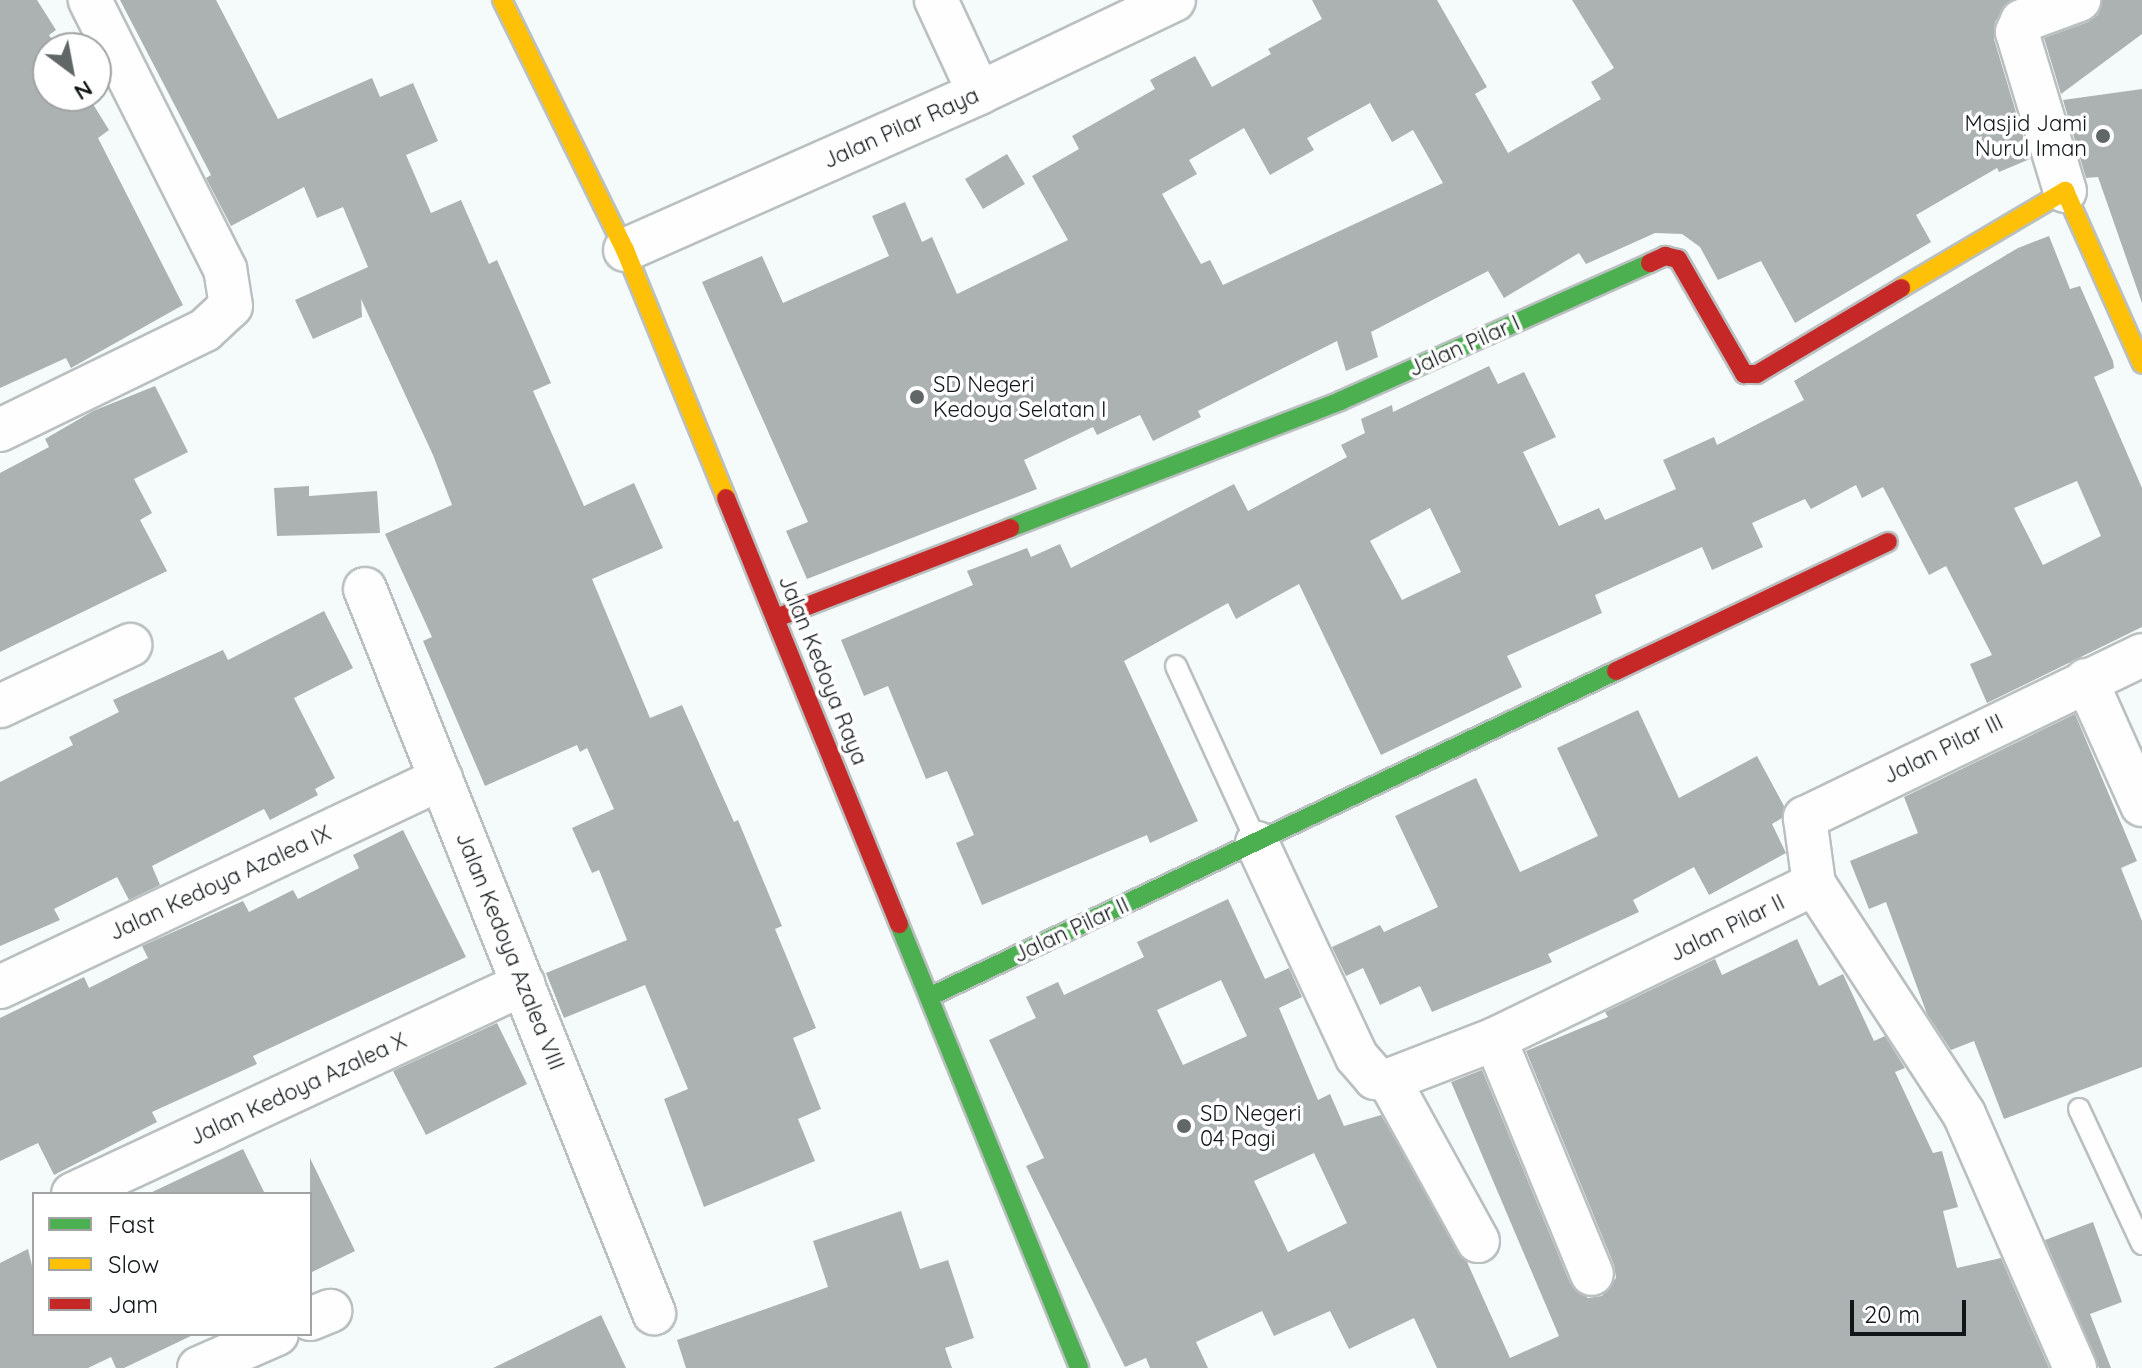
<!DOCTYPE html>
<html>
<head>
<meta charset="utf-8">
<style>
	body { margin:0 }
	#map { position:relative; width:2142px; height:1368px; overflow:hidden; background:#f5fafb; font-family:Quicksand,sans-serif }
	div>[style] { position:absolute }
	[style*='--x'] { left:calc(var(--x)*1px); top:calc(var(--y)*1px); width:calc(var(--w)*1px); rotate:calc(var(--a)*1deg) }
	.building>* { inset:0; background:#acb1b2 }
	.roads { filter:drop-shadow(2px 0 #babfc0) drop-shadow(-2px 0 #babfc0) drop-shadow(0 2px #babfc0) drop-shadow(0 -2px #babfc0) }
	.lane>* { height:20px; margin:-10px; padding:0 10px; transform-origin:10px; border-radius:10px; background:#fefefe }
	.street>* { height:42px; margin:-21px; padding:0 21px; transform-origin:21px; border-radius:21px; background:#fefefe }
	.fast>* { height:18px; margin:-9px; padding:0 9px; transform-origin:9px; border-radius:9px; background:#4caf50 }
	.slow>* { height:18px; margin:-9px; padding:0 9px; transform-origin:9px; border-radius:9px; background:#ffc107 }
	.jam>* { height:18px; margin:-9px; padding:0 9px; transform-origin:9px; border-radius:9px; background:#c62828 }
	.dots>* { width:22px; height:22px; translate:-50% -50%; box-sizing:border-box; border:4px solid #fff; border-radius:50% }
	span { translate:-50% -50%; white-space:nowrap; text-align:center; line-height:1.15; -webkit-text-stroke:7px #fff; paint-order:stroke }
	.poi-label { font-size:22px; color:#111718 }
	.right { translate:-100% -50%; text-align:right }
	.left { translate:0 -50%; text-align:left }
	.street-label { font-size:22px; color:#111718 }
	.legend { position:absolute; left:32px; top:1192px; width:280px; height:144px; box-sizing:border-box; background:#fff; border:2px solid #a0a2a3; margin:0; padding:10px 14px; list-style:none; font-size:24px; color:#111718 }
	.legend li { display:flex; align-items:center; gap:16px; height:40px }
	.legend b { width:40px; border:2px solid #a0a2a3 }
	.north { position:absolute; left:32px; top:32px; width:80px; height:80px; box-sizing:border-box; background:#fff; border:2px solid #a0a2a3; border-radius:50%; rotate:148deg; font-size:22px; font-weight:700; line-height:32px; text-align:center; color:#111718 }
	.north::after { content:''; display:block; margin:auto; width:28px; height:36px; background:#616667; clip-path:polygon(50% 0,100% 100%,50% 72%,0 100%) }
	.scale { position:absolute; left:1850px; top:1300px; width:116px; height:36px; box-sizing:border-box; border:4px solid #111718; border-top:0; padding-left:10px; font-size:24px; line-height:28px; white-space:nowrap; color:#111718; -webkit-text-stroke:6px #fff; paint-order:stroke }
</style>
</head>
<body>
<div id="map">
	<div class="building">
		<div style="clip-path:polygon(0 0,37px 0,56px 30px,49px 35px,57px 48px,48px 48px,48px 96px,88px 96px,109px 130px,98px 138px,183px 305px,71px 368px,66px 358px,0 388px)"></div>
		<div style="clip-path:polygon(120px 0,216px 0,278px 119px,372px 78px,380px 97px,413px 83px,438px 141px,406px 155px,431px 213px,461px 200px,489px 264px,497px 260px,551px 383px,533px 391px,584px 506px,634px 483px,663px 548px,592px 579px,650px 718px,682px 705px,734px 822px,738px 820px,782px 926px,775px 929px,816px 1028px,793px 1038px,821px 1109px,798px 1119px,815px 1161px,704px 1207px,664px 1099px,688px 1089px,645px 985px,564px 1018px,546px 973px,627px 940px,599px 870px,592px 873px,572px 828px,614px 809px,587px 748px,580px 752px,577px 745px,485px 786px,423px 641px,432px 637px,385px 534px,452px 505px,433px 455px,361px 299px,362px 317px,313px 339px,295px 300px,368px 267px,343px 207px,317px 218px,304px 187px,231px 226px,206px 178px,211px 175px)"></div>
		<div style="clip-path:polygon(evenodd,1312px 0,1437px 0,1487px 87px,1475px 94px,1508px 153px,1601px 99px,1591px 82px,1614px 68px,1572px 0,2011px 0,1995px 22px,1994px 39px,2030px 159px,1999px 172px,1997px 168px,1916px 215px,1931px 242px,1795px 323px,1761px 261px,1718px 280px,1700px 247px,1682px 234px,1655px 233px,1586px 264px,1579px 253px,1504px 298px,1488px 271px,1371px 332px,1378px 357px,1346px 371px,1337px 341px,1198px 411px,1201px 417px,1153px 441px,1140px 415px,1097px 435px,1093px 427px,1024px 460px,1037px 489px,807px 579px,786px 531px,808px 522px,702px 282px,762px 256px,783px 303px,889px 256px,872px 216px,905px 202px,922px 242px,932px 237px,957px 294px,1068px 240px,1032px 176px,1079px 149px,1072px 136px,1155px 89px,1150px 80px,1195px 56px,1212px 87px,1271px 54px,1268px 49px,1322px 19px,1312px 0,1370px 103px,1392px 142px,1413px 130px,1443px 183px,1223px 285px,1210px 260px,1201px 264px,1162px 194px,1197px 174px,1189px 160px,1244px 128px,1270px 175px,1314px 150px,1307px 138px,1370px 103px)"></div>
		<div style="clip-path:polygon(2102px 0,2142px 0,2142px 34px,2061px 94px,2044px 38px,2088px 22px,2098px 15px)"></div>
		<div style="clip-path:polygon(2142px 89px,2142px 303px,2098px 177px,2086px 178px,2063px 100px)"></div>
		<div style="clip-path:polygon(1007px 154px,1025px 184px,983px 209px,965px 179px)"></div>
		<div style="clip-path:polygon(evenodd,2049px 236px,2070px 289px,2080px 286px,2113px 361px,2114px 368px,2094px 377px,2142px 488px,2142px 627px,1987px 703px,1970px 664px,1992px 655px,1946px 566px,1929px 575px,1883px 487px,1862px 498px,1856px 485px,1811px 509px,1805px 499px,1752px 523px,1763px 547px,1712px 570px,1702px 547px,1595px 595px,1602px 613px,1507px 656px,1522px 687px,1381px 755px,1299px 584px,1236px 619px,1228px 603px,1124px 661px,1198px 821px,1150px 843px,1147px 835px,982px 905px,956px 843px,974px 835px,947px 771px,926px 779px,888px 686px,864px 696px,841px 640px,973px 585px,967px 571px,1027px 548px,1031px 557px,1060px 544px,1071px 568px,1234px 484px,1248px 511px,1347px 457px,1341px 445px,1365px 433px,1361px 419px,1392px 405px,1393px 412px,1489px 366px,1498px 384px,1524px 372px,1556px 437px,1523px 452px,1559px 526px,1599px 508px,1605px 520px,1676px 489px,1663px 460px,1714px 437px,1717px 445px,1804px 400px,1794px 381px,2018px 248px,2049px 236px,2077px 481px,2101px 536px,2043px 565px,2014px 508px,2077px 481px,2049px 236px,1430px 508px,1461px 572px,1402px 600px,1370px 541px,1430px 508px)"></div>
		<div style="clip-path:polygon(155px 386px,188px 452px,134px 479px,152px 513px,140px 520px,167px 571px,0 652px,0 473px,49px 447px,45px 439px,93px 411px)"></div>
		<div style="clip-path:polygon(309px 486px,309px 496px,377px 491px,380px 533px,277px 536px,274px 488px)"></div>
		<div style="clip-path:polygon(324px 611px,353px 668px,294px 698px,335px 778px,315px 789px,318px 795px,270px 820px,264px 809px,152px 866px,160px 885px,129px 900px,117px 877px,54px 909px,60px 920px,0 946px,0 782px,73px 745px,69px 737px,119px 712px,113px 700px,223px 650px,228px 660px)"></div>
		<div style="clip-path:polygon(1638px 710px,1679px 798px,1757px 756px,1784px 806px,1782px 818px,1772px 824px,1786px 853px,1709px 895px,1694px 867px,1633px 900px,1639px 912px,1548px 954px,1552px 962px,1432px 1012px,1420px 986px,1380px 1005px,1363px 968px,1346px 976px,1332px 947px,1380px 925px,1384px 932px,1438px 907px,1395px 816px,1476px 778px,1520px 872px,1598px 836px,1557px 748px)"></div>
		<div style="clip-path:polygon(2075px 714px,2137px 861px,2121px 868px,2142px 921px,2142px 1067px,2004px 1119px,1974px 1041px,1951px 1050px,1927px 1014px,1886px 902px,1869px 909px,1850px 861px,1918px 833px,1904px 797px)"></div>
		<div style="clip-path:polygon(403px 830px,466px 957px,253px 1056px,257px 1064px,152px 1112px,157px 1122px,54px 1175px,38px 1143px,0 1161px,0 1018px,84px 977px,89px 988px,148px 958px,142px 946px,243px 901px,249px 912px,293px 890px,298px 899px,359px 868px,353px 855px)"></div>
		<div style="clip-path:polygon(evenodd,1228px 899px,1265px 979px,1289px 968px,1302px 997px,1279px 1008px,1318px 1100px,1330px 1094px,1344px 1126px,1381px 1115px,1467px 1262px,1510px 1358px,1559px 1336px,1451px 1082px,1482px 1070px,1570px 1283px,1588px 1298px,1602px 1296px,1616px 1278px,1614px 1265px,1526px 1051px,1608px 1017px,1605px 1012px,1715px 959px,1722px 975px,1797px 939px,1819px 986px,1843px 974px,1874px 1041px,1885px 1036px,1905px 1068px,1895px 1072px,1933px 1153px,1942px 1151px,1958px 1207px,1943px 1211px,1957px 1268px,2001px 1258px,2049px 1368px,1437px 1368px,1414px 1318px,1349px 1349px,1330px 1311px,1274px 1336px,1262px 1311px,1196px 1342px,1208px 1368px,1150px 1368px,1146px 1358px,1125px 1367px,1026px 1166px,1044px 1158px,989px 1040px,1036px 1018px,1026px 997px,1058px 982px,1064px 995px,1144px 957px,1137px 942px,1228px 899px,1221px 980px,1247px 1036px,1183px 1065px,1157px 1010px,1221px 980px,1228px 899px,1314px 1153px,1347px 1223px,1288px 1252px,1254px 1181px,1314px 1153px)"></div>
		<div style="clip-path:polygon(497px 1023px,527px 1084px,426px 1135px,393px 1071px)"></div>
		<div style="clip-path:polygon(243px 1149px,265px 1194px,148px 1194px)"></div>
		<div style="clip-path:polygon(310px 1158px,355px 1251px,310px 1273px)"></div>
		<div style="clip-path:polygon(901px 1211px,920px 1269px,948px 1260px,974px 1338px,945px 1348px,952px 1368px,686px 1368px,677px 1340px,828px 1287px,813px 1241px)"></div>
		<div style="clip-path:polygon(2093px 1222px,2122px 1302px,2090px 1314px,2111px 1368px,2099px 1368px,2045px 1240px)"></div>
		<div style="clip-path:polygon(28px 1249px,34px 1274px,34px 1334px,195px 1334px,124px 1368px,116px 1368px,111px 1357px,88px 1368px,0 1368px,0 1263px)"></div>
		<div style="clip-path:polygon(601px 1315px,626px 1368px,493px 1368px)"></div>
	</div>
	<div class="roads">
		<div class="lane">
			<div style="--x:1176;--y:666;--w:195;--a:65.4"></div>
			<div style="--x:2079;--y:1109;--w:149;--a:65"></div>
		</div>
		<div class="street">
			<div style="--x:936;--y:0;--w:102;--a:65.2"></div>
			<div style="--x:2065;--y:191;--w:166;--a:-106.8"></div>
			<div style="--x:2017;--y:32;--w:12;--a:-66"></div>
			<div style="--x:2022;--y:21;--w:61;--a:-20.2"></div>
			<div style="--x:625;--y:250;--w:387;--a:-23.9"></div>
			<div style="--x:979;--y:93;--w:216;--a:-25.5"></div>
			<div style="--x:0;--y:430;--w:228;--a:-26"></div>
			<div style="--x:205;--y:330;--w:35;--a:-43"></div>
			<div style="--x:231;--y:306;--w:37;--a:-99"></div>
			<div style="--x:225;--y:269;--w:301;--a:-116.7"></div>
			<div style="--x:365;--y:589;--w:780;--a:68.24"></div>
			<div style="--x:2086;--y:680;--w:137;--a:65.9"></div>
			<div style="--x:0;--y:706;--w:144;--a:-25.1"></div>
			<div style="--x:1257;--y:843;--w:236;--a:65"></div>
			<div style="--x:1357;--y:1057;--w:28;--a:49"></div>
			<div style="--x:1375;--y:1078;--w:14;--a:8"></div>
			<div style="--x:1389;--y:1080;--w:114;--a:-21.1"></div>
			<div style="--x:1495;--y:1039;--w:355;--a:-25.9"></div>
			<div style="--x:0;--y:987;--w:488;--a:-25.3"></div>
			<div style="--x:1495;--y:1039;--w:254;--a:67.6"></div>
			<div style="--x:1389;--y:1080;--w:184;--a:61.1"></div>
			<div style="--x:73;--y:1194;--w:497;--a:-25"></div>
			<div style="--x:310;--y:1319;--w:22;--a:-22"></div>
			<div style="--x:199;--y:1368;--w:85;--a:-23.6"></div>
			<div style="--x:2075;--y:1368;--w:277;--a:-113.6"></div>
			<div style="--x:1964;--y:1114;--w:275;--a:-123.1"></div>
			<div style="--x:1814;--y:884;--w:67;--a:-97.8"></div>
			<div style="--x:1805;--y:818;--w:374;--a:-25.8"></div>
		</div>
		<div class="fast">
			<div style="--x:1010;--y:528;--w:354;--a:-21"></div>
			<div style="--x:1340;--y:401;--w:339;--a:-24"></div>
			<div style="--x:899;--y:924;--w:479;--a:67.9"></div>
			<div style="--x:929;--y:997;--w:760;--a:-25.39"></div>
		</div>
		<div class="slow">
			<div style="--x:502;--y:0;--w:279;--a:63.8"></div>
			<div style="--x:625;--y:250;--w:268;--a:67.8"></div>
			<div style="--x:1901;--y:288;--w:191;--a:-30.6"></div>
			<div style="--x:2065;--y:191;--w:189;--a:66"></div>
		</div>
		<div class="jam">
			<div style="--x:1650;--y:263;--w:17;--a:-25"></div>
			<div style="--x:1665;--y:256;--w:13;--a:13"></div>
			<div style="--x:1678;--y:259;--w:133;--a:60.1"></div>
			<div style="--x:1744;--y:374;--w:13;--a:0"></div>
			<div style="--x:1757;--y:374;--w:168;--a:-30.8"></div>
			<div style="--x:726;--y:498;--w:460;--a:67.9"></div>
			<div style="--x:776;--y:618;--w:251;--a:-21"></div>
			<div style="--x:1616;--y:671;--w:301;--a:-25.4"></div>
		</div>
	</div>
	<div class="dots">
		<div style="left:2103px;top:136px;background:#616667"></div>
		<div style="left:917px;top:397px;background:#616667"></div>
		<div style="left:1184px;top:1126px;background:#616667"></div>
	</div>
	<div class="poi-label">
		<span class="right" style="left:2087px;top:136px">Masjid Jami<br>Nurul Iman</span>
		<span class="left" style="left:933px;top:397px">SD Negeri<br>Kedoya Selatan I</span>
		<span class="left" style="left:1200px;top:1126px">SD Negeri<br>04 Pagi</span>
	</div>
	<div class="street-label">
		<span style="left:901px;top:128px;rotate:-24deg">Jalan Pilar Raya</span>
		<span style="left:1464px;top:346px;rotate:-24deg">Jalan Pilar I</span>
		<span style="left:823px;top:670px;rotate:68deg">Jalan Kedoya Raya</span>
		<span style="left:1943px;top:749px;rotate:-26deg">Jalan Pilar III</span>
		<span style="left:220px;top:883px;rotate:-25deg">Jalan Kedoya Azalea IX</span>
		<span style="left:1727px;top:928px;rotate:-26deg">Jalan Pilar II</span>
		<span style="left:1071px;top:930px;rotate:-25deg">Jalan Pilar II</span>
		<span style="left:510px;top:951px;rotate:68deg">Jalan Kedoya Azalea VIII</span>
		<span style="left:298px;top:1089px;rotate:-25deg">Jalan Kedoya Azalea X</span>
	</div>
	<ul class="legend">
	<li><b style="height:10px;background:#4caf50"></b>Fast</li>
	<li><b style="height:10px;background:#ffc107"></b>Slow</li>
	<li><b style="height:10px;background:#c62828"></b>Jam</li>
	</ul>
	<div class="north">N</div>
	<div class="scale">20 m</div>
</div>
</body>
</html>
